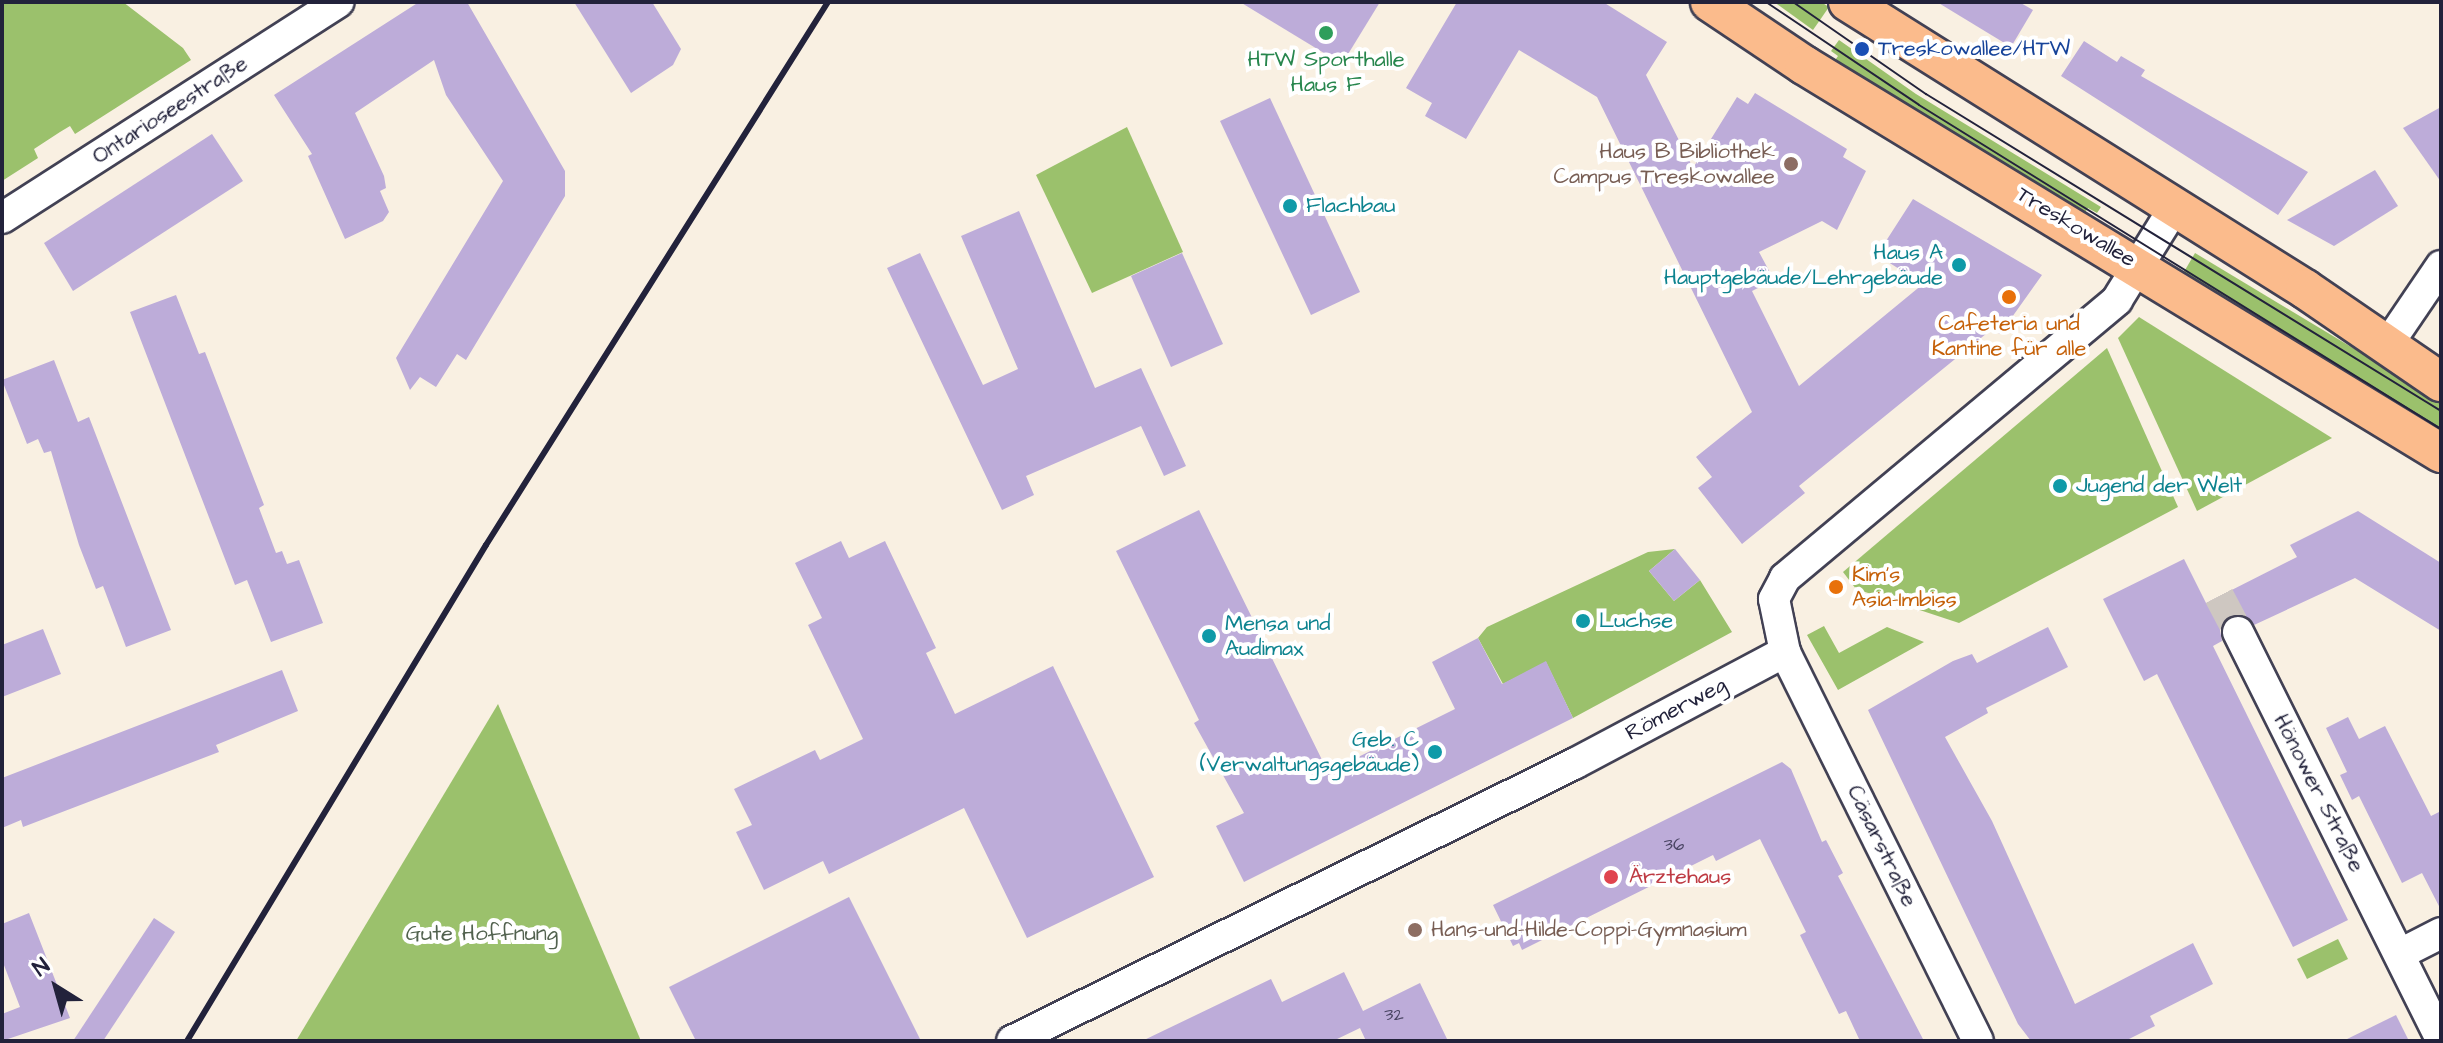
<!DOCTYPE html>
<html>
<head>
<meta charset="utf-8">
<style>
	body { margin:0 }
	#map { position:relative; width:2443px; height:1043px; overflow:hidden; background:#f9f0e2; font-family:"Architects Daughter",sans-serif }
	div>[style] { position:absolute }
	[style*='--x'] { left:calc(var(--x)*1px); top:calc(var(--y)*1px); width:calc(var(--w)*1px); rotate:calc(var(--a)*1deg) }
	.green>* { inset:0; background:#9bc16c }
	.building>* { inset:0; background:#bdacd9 }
	.minor-tunnel>* { height:30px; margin-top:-15px; transform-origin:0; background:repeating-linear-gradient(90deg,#cec7c1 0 30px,transparent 0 45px) }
	.roads { filter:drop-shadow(2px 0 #424154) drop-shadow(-2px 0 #424154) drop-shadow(0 2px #424154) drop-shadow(0 -2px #424154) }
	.minor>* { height:30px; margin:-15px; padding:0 15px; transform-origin:15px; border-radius:15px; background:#fff }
	.major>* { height:38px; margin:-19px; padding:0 19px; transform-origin:19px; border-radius:19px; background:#fbbb8c }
	.tram>* { height:2px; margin:-1px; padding:0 1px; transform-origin:1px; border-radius:1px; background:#22223b }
	.rail>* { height:6px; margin:-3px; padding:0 3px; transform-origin:3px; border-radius:3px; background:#22223b }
	.dots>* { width:22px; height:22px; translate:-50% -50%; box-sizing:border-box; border:4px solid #fff; border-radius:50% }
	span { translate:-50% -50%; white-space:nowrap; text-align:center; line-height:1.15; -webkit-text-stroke:8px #fff; paint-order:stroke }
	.number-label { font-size:18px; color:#494462 }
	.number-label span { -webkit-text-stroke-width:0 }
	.transit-label { font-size:22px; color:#164399 }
	.left { translate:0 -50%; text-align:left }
	.leisure-label { font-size:22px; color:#27864d }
	.street-label { font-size:22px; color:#22223b }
	.education-label { font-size:22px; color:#785e54 }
	.right { translate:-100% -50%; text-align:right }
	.culture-label { font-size:22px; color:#0d838f }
	.food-label { font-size:22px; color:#c56008 }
	.health-label { font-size:22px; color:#be3a42 }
	.park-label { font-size:22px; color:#52624f }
	.frame { position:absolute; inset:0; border:4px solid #22223b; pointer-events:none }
	.north { position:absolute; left:16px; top:947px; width:80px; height:80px; -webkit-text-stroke:6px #fff; paint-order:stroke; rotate:323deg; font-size:22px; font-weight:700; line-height:32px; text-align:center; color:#22223b }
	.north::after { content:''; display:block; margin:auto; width:28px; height:36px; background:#22223b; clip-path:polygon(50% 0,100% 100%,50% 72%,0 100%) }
</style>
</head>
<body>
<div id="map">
	<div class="green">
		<div style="clip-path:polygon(2px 2px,123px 2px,183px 48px,191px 60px,75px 134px,70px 126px,60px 132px,34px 149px,38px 158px,2px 181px)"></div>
		<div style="clip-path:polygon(1774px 2px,1821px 2px,1829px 7px,1813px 30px)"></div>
		<div style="clip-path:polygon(1839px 40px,1916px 94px,2101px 207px,2097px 213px,2088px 208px,2082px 217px,1831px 66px,1838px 56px,1831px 51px)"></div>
		<div style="clip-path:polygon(1127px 127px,1183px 252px,1092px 293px,1036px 175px)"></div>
		<div style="clip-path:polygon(2195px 253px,2441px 401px,2441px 437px,2181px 277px)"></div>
		<div style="clip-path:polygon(2139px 317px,2332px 438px,2197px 511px,2118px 338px)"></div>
		<div style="clip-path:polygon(2107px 348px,2178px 507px,1959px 623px,1856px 589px,1843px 572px)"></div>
		<div style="clip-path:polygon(1675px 549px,1649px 571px,1674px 601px,1700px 580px,1732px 632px,1573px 718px,1546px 662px,1503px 684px,1478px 638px,1487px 627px,1648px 552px)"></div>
		<div style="clip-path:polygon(1824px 626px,1839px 653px,1887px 627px,1924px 642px,1838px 690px,1807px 635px)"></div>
		<div style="clip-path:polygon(498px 704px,641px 1041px,296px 1041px)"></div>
		<div style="clip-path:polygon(2338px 939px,2348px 959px,2307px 979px,2297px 959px)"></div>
	</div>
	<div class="building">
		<div style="clip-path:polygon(419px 2px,467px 2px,565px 171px,565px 196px,466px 360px,457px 354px,436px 387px,420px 377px,410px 390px,396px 358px,503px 181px,446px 95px,434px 60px,355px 113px,384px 176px,386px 188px,380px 191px,389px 212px,383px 221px,345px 239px,308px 156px,312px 154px,274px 95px)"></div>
		<div style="clip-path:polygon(574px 2px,652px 2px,681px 49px,673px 65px,631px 93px)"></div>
		<div style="clip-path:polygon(1240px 2px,1380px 2px,1342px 64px)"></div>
		<div style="clip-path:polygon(1457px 2px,1603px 2px,1667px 42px,1646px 75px,1693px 168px,1737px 97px,1748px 104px,1755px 93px,1847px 149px,1843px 157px,1866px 171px,1837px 230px,1822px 221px,1759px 252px,1774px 280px,1752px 291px,1799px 386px,1923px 284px,1877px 255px,1913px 199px,2042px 275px,2000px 334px,1992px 329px,1799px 486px,1805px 493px,1742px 544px,1698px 488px,1712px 477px,1696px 457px,1752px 412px,1597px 97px,1519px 50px,1466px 139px,1425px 116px,1432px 103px,1406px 88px)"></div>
		<div style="clip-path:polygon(1937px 2px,2019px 2px,2033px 10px,2011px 47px)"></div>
		<div style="clip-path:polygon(2084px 41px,2117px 62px,2121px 56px,2145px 70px,2141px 76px,2308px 172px,2278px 215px,2061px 76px)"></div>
		<div style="clip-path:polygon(1270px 98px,1360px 292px,1311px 315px,1220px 121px)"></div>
		<div style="clip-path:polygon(2441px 107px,2441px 182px,2403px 128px)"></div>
		<div style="clip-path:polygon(212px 134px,243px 181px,73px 291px,44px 243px)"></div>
		<div style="clip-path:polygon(2375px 170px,2398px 206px,2334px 246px,2287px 220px)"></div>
		<div style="clip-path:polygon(1019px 211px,1095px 388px,1141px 368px,1186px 466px,1164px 476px,1141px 426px,1026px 476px,1034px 495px,1002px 510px,887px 268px,920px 253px,983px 385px,1018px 369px,961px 236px)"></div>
		<div style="clip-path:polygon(1182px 253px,1223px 344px,1171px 367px,1131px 276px)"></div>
		<div style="clip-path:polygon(176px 295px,199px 354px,205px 352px,264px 505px,259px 508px,276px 553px,282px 551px,287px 564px,299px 560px,323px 623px,271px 642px,247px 580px,235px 585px,130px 312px)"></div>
		<div style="clip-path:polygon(54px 360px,78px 422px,89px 417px,171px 630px,126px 647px,103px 586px,96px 589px,79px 545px,51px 451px,44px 453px,38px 439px,27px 444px,2px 380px)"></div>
		<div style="clip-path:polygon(1199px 510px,1328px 772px,1455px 709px,1432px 662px,1478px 638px,1502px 684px,1546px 661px,1573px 718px,1244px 882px,1216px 826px,1244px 813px,1194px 723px,1199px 720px,1116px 551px)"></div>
		<div style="clip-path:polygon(2358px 511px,2441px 563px,2441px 631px,2355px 578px,2254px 625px,2247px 617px,2231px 616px,2220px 630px,2222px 641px,2213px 646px,2348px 920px,2293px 947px,2157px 674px,2144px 681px,2103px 599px,2184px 559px,2206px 603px,2297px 557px,2290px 545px)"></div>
		<div style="clip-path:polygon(841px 541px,849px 558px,885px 541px,936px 648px,926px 653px,955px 714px,1053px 666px,1154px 877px,1027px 938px,964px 808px,829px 874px,823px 861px,764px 890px,736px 832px,752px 825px,734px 789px,815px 750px,820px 760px,863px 739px,808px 625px,822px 618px,795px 563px)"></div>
		<div style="clip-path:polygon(1675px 549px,1700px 580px,1674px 601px,1649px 571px)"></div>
		<div style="clip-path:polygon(2048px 627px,2068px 667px,1986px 708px,1988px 713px,1945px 737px,1992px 821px,2075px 1004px,2193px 943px,2213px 984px,2150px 1016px,2155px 1026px,2125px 1041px,2031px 1041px,2018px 1024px,1868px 710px,1953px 661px,1972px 654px,1977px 663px)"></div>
		<div style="clip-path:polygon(43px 629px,61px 674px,2px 697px,2px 645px)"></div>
		<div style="clip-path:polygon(282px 670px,298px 711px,216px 745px,219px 752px,23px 827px,21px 820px,2px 828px,2px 778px)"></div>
		<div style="clip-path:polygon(2348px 717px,2359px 739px,2385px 726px,2431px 816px,2441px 811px,2441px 910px,2422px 873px,2402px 883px,2359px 796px,2352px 800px,2340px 775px,2347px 772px,2326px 728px)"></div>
		<div style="clip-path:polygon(1782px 762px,1791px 769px,1822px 842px,1826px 840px,1843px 873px,1838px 876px,1851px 901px,1924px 1041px,1860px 1041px,1846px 1011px,1839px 1014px,1800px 935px,1806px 932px,1760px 839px,1716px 861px,1713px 855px,1522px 950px,1519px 943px,1513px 946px,1493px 905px)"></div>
		<div style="clip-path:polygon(849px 897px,921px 1041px,696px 1041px,669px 987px)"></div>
		<div style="clip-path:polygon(29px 913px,70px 1018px,2px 1041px,2px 1014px,20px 1007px,2px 960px,2px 924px)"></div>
		<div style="clip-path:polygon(154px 918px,175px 932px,103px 1041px,73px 1041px)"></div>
		<div style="clip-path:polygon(1344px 972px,1363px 1011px,1420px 983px,1448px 1041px,1366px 1041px,1360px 1028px,1333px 1041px,1142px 1041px,1271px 979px,1282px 1002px)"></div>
		<div style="clip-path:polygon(2396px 1015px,2409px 1041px,2343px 1041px)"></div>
	</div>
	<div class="minor-tunnel">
		<div style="--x:2219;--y:596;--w:41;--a:62.2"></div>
	</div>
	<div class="roads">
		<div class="minor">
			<div style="--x:2;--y:218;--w:400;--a:-32.7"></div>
			<div style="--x:2386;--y:347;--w:98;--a:-55.8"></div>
			<div style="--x:2238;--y:632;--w:455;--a:63.5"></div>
			<div style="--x:2400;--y:954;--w:46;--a:-27.1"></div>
			<div style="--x:1012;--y:1041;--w:627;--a:-26.24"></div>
			<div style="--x:1574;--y:764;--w:239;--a:-28"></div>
			<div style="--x:1978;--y:1041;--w:434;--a:-116.4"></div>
			<div style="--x:1785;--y:652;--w:54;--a:-101.7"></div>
			<div style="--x:1774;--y:599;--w:24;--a:-62"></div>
			<div style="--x:1785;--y:578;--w:433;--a:-39.9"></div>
			<div style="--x:2117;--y:300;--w:108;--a:-58.2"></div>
		</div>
		<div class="major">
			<div style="--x:1710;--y:2;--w:113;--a:33.8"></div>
			<div style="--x:1804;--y:65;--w:746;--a:31.35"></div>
			<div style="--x:1848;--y:2;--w:540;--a:32.13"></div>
			<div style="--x:2305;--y:289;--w:165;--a:34.4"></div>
		</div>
	</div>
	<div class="tram">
		<div style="--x:1766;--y:2;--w:184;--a:33.9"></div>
		<div style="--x:1919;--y:105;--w:614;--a:31.83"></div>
		<div style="--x:1793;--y:2;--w:162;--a:34.7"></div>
		<div style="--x:1926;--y:94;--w:605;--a:31.61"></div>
	</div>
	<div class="rail">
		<div style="--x:187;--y:1041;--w:579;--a:-58.92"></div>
		<div style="--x:486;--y:545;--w:642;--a:-57.8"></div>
	</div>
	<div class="dots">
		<div style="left:1326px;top:33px;background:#2e9e5b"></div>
		<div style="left:1862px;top:49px;background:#1a4fb4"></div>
		<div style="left:1791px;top:164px;background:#8d6e63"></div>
		<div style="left:1290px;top:206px;background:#0f9aa8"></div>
		<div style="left:1959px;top:265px;background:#0f9aa8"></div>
		<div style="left:2009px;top:297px;background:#e8710a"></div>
		<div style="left:2060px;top:486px;background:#0f9aa8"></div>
		<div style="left:1836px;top:587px;background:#e8710a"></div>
		<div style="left:1583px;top:621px;background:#0f9aa8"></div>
		<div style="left:1209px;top:636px;background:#0f9aa8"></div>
		<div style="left:1435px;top:752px;background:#0f9aa8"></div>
		<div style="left:1611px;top:877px;background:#e0444e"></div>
		<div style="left:1415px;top:930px;background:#8d6e63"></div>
	</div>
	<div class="number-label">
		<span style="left:1674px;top:845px">36</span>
		<span style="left:1394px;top:1015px">32</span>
	</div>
	<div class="transit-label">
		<span class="left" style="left:1878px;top:49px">Treskowallee/HTW</span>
	</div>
	<div class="leisure-label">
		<span style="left:1326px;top:72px">HTW Sporthalle<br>Haus F</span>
	</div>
	<div class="street-label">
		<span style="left:170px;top:110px;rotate:-33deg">Ontarioseestraße</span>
		<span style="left:2076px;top:227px;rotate:31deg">Treskowallee</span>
		<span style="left:1676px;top:709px;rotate:-28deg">Römerweg</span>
		<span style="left:2319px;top:793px;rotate:63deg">Hönower Straße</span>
		<span style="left:1882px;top:846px;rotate:64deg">Cäsarstraße</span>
	</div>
	<div class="education-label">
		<span class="right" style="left:1775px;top:164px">Haus B Bibliothek<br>Campus Treskowallee</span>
		<span class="left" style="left:1431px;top:930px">Hans-und-Hilde-Coppi-Gymnasium</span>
	</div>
	<div class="culture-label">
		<span class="left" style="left:1306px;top:206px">Flachbau</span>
		<span class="right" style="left:1943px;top:265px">Haus A<br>Hauptgebäude/Lehrgebäude</span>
		<span class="left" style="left:2076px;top:486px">Jugend der Welt</span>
		<span class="left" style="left:1599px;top:621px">Luchse</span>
		<span class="left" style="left:1225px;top:636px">Mensa und<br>Audimax</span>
		<span class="right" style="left:1419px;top:752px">Geb. C<br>(Verwaltungsgebäude)</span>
	</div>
	<div class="food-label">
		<span style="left:2009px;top:336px">Cafeteria und<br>Kantine für alle</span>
		<span class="left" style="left:1852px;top:587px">Kim's<br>Asia-Imbiss</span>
	</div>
	<div class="health-label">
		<span class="left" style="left:1629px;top:877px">Ärztehaus</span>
	</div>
	<div class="park-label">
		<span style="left:482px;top:934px">Gute Hoffnung</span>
	</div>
	<div class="frame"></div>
	<div class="north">N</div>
</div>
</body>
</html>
